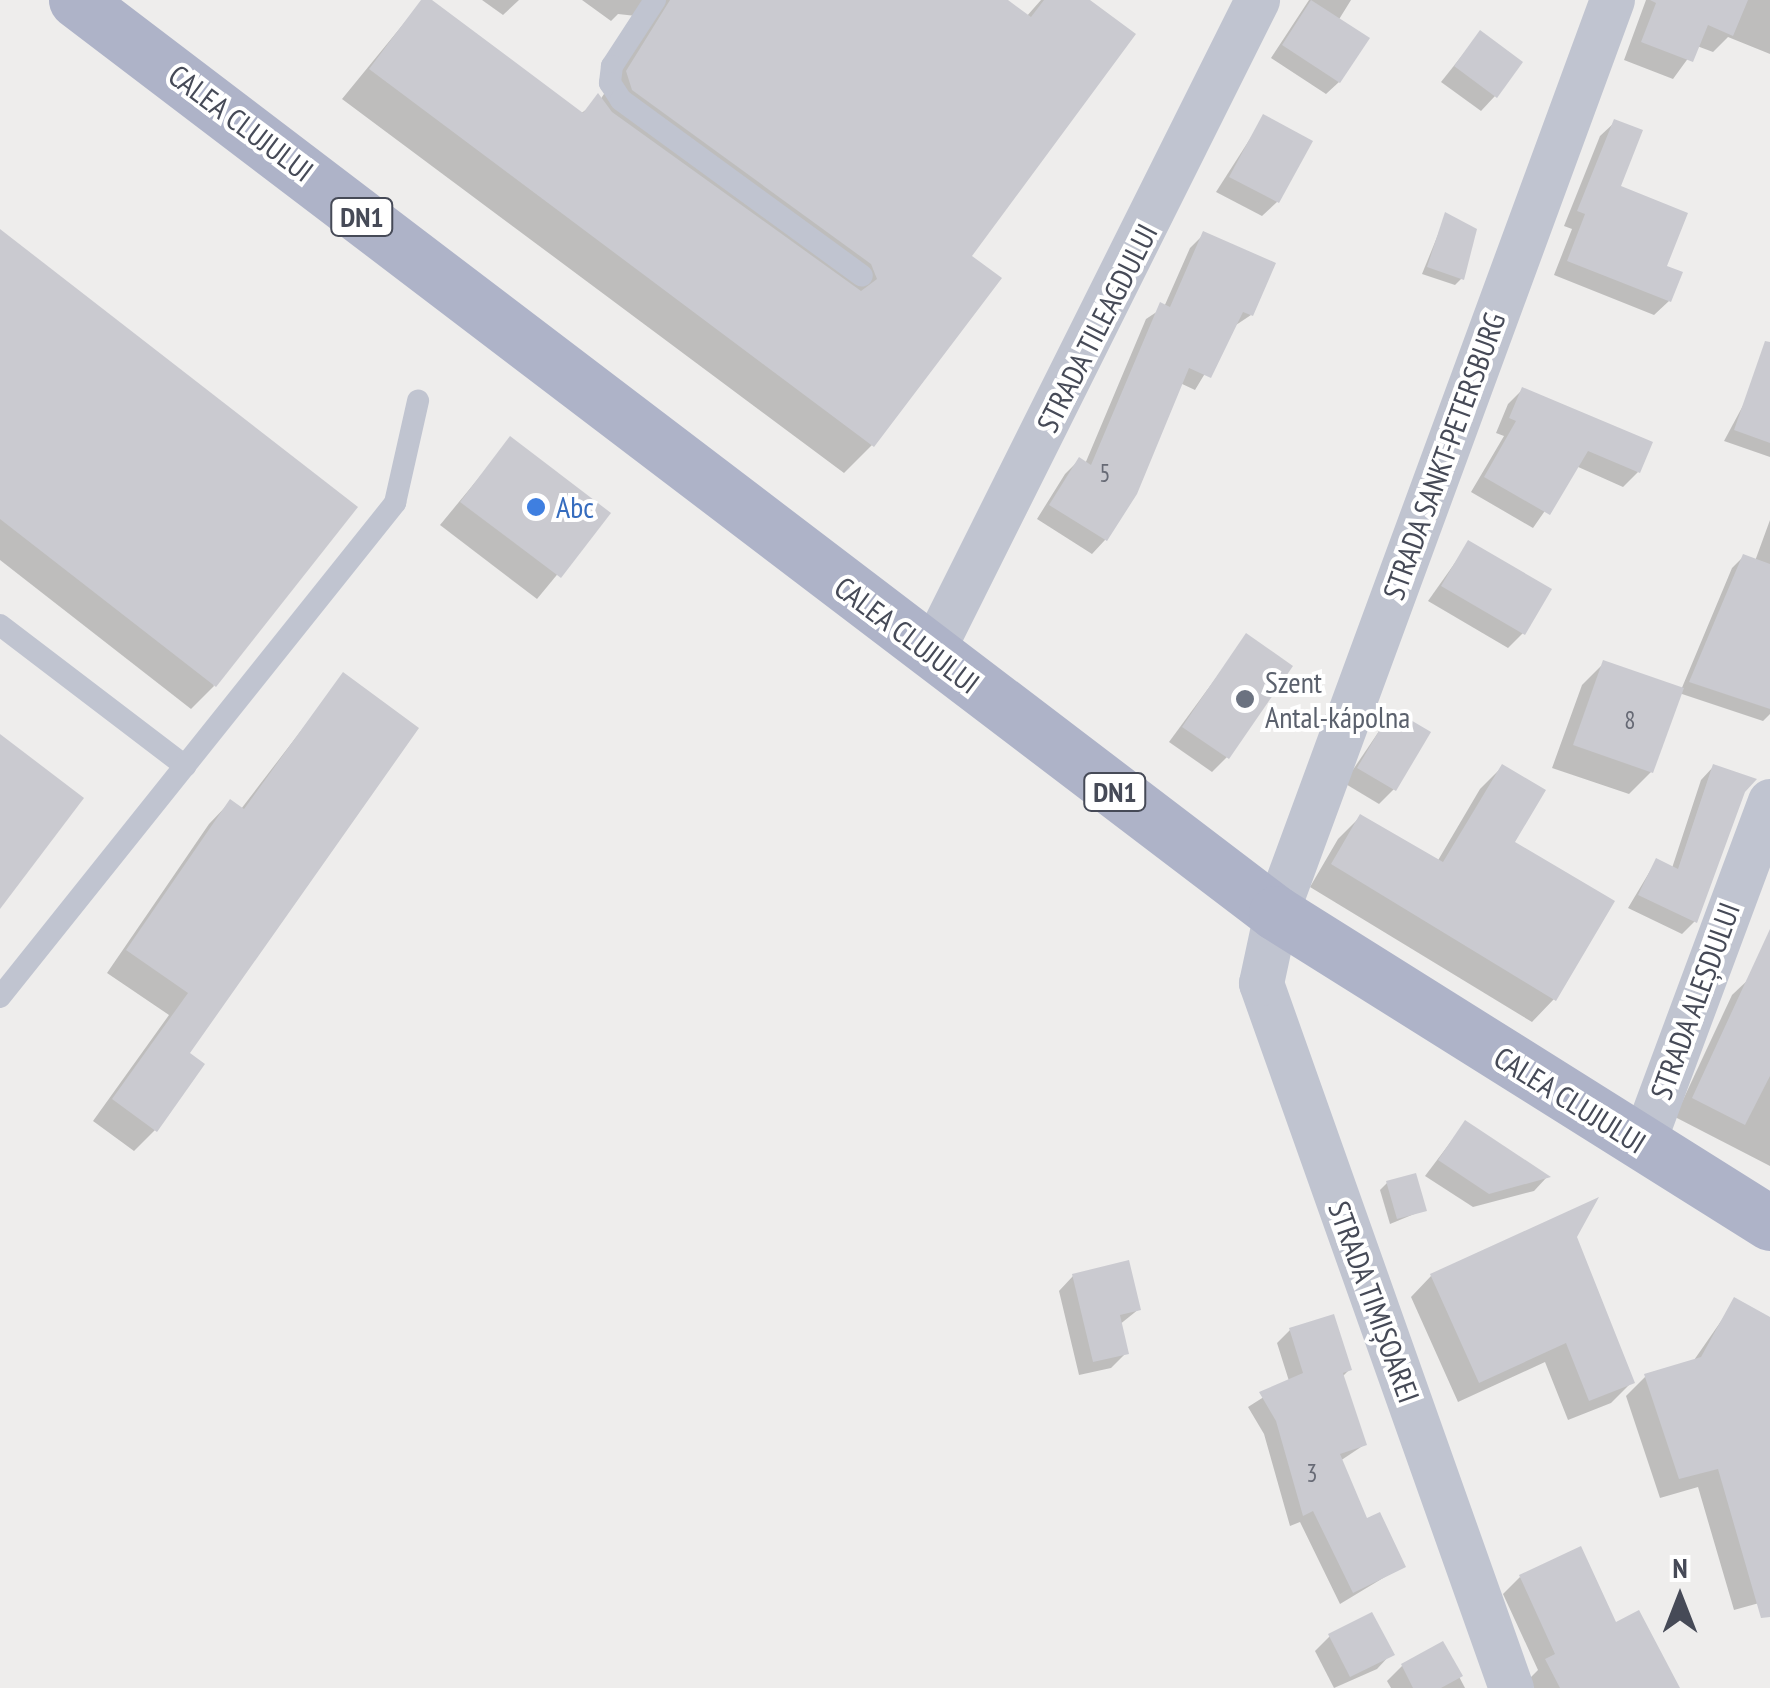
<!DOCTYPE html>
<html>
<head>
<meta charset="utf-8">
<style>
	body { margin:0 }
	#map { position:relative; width:1770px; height:1688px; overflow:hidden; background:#eeedec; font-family:"PT Sans Narrow",sans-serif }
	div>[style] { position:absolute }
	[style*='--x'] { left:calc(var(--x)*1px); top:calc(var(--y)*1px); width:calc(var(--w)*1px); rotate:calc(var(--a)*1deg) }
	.shadow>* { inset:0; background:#0003 }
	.building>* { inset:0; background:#cacad0 }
	.service>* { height:22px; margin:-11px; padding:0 11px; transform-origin:11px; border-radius:11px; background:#c0c4d0 }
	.minor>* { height:45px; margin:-22.5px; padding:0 22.5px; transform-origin:22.5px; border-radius:22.5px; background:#c0c4d0 }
	.primary>* { height:55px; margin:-27.5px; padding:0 27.5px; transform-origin:27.5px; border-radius:27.5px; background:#aeb3c8 }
	.dots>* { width:28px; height:28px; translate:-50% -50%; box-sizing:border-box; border:5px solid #fff; border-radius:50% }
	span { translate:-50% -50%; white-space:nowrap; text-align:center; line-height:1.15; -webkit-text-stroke:8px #fff; paint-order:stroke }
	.number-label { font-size:25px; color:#676a75 }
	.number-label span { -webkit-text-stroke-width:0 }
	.shield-label span { padding:2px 8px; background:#fff; border:2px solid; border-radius:8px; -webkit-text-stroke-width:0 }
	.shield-label { font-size:28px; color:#464a57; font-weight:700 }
	.street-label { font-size:30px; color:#464a57 }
	.shop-label { font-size:30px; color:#366cbe }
	.left { translate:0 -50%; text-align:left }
	.worship-label { font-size:30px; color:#5b616d }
	.north { position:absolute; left:1630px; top:1548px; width:100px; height:100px; -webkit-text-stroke:8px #fff; paint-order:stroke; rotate:0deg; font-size:28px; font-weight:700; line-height:40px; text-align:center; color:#464a57 }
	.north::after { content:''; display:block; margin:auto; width:35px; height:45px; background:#464a57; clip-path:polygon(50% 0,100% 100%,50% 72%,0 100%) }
</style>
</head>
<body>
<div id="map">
	<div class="shadow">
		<div style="clip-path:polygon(423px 0,580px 114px,600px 100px,641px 38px,636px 16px,618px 14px,611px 21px,582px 0,1003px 0,1026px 17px,1041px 0,1086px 0,969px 256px,872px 445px,844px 473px,342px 99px)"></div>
		<div style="clip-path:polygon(482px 0,519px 0,503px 15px)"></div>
		<div style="clip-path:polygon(1309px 0,1351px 0,1338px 21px,1339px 82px,1326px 94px,1271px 58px)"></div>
		<div style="clip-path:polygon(1646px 0,1770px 0,1770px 54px,1728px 37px,1713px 52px,1697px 46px,1673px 79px,1624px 60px)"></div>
		<div style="clip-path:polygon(1480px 33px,1495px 96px,1481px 111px,1441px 82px)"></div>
		<div style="clip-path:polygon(1264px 117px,1277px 202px,1262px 216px,1216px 192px)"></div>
		<div style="clip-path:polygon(1615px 122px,1618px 188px,1664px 267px,1669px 301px,1654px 315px,1554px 275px,1572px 229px,1564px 226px,1600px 136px)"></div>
		<div style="clip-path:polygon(1446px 215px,1462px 278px,1455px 285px,1422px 274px)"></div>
		<div style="clip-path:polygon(0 232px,214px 686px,191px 709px,0 560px)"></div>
		<div style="clip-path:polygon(1204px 234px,1251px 315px,1233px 327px,1195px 390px,1180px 383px,1105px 540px,1092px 554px,1037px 519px,1065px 474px,1079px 460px,1085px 464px,1146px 319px,1164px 307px,1190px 248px)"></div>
		<div style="clip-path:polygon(1522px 390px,1638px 472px,1623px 487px,1576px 466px,1533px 528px,1471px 492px,1504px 436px,1496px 433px,1508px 404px)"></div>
		<div style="clip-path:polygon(1746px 400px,1770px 408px,1770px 457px,1724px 441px)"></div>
		<div style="clip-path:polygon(510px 440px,608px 513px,537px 599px,440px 525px)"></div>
		<div style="clip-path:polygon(1770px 520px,1770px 714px,1763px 721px,1679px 693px,1651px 772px,1629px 794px,1552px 768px,1582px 685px,1604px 663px,1681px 690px,1732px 568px,1743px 557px,1755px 561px)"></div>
		<div style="clip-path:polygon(1469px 543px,1523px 633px,1508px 648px,1428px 601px)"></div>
		<div style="clip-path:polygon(1246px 637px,1227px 757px,1212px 772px,1169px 742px)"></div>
		<div style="clip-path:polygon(343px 676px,155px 1130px,134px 1151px,93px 1121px,169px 1015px,107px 973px,209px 824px,230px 802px,241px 809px)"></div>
		<div style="clip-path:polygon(1392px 712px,1394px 789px,1379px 804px,1344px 783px)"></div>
		<div style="clip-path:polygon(1502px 767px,1512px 843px,1554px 999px,1532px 1022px,1310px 887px,1338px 839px,1360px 817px,1437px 862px,1480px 789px)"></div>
		<div style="clip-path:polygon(1713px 767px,1743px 791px,1695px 921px,1682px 934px,1628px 908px,1656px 861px,1672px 868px,1701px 780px)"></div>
		<div style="clip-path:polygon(1751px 977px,1770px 984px,1770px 1166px,1675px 1117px,1732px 995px)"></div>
		<div style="clip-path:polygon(1465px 1123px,1547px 1177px,1534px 1191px,1473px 1207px,1425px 1176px)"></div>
		<div style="clip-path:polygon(1387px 1183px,1424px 1210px,1390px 1224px,1380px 1190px)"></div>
		<div style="clip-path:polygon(1574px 1237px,1632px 1382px,1611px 1403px,1568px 1420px,1545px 1362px,1458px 1402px,1411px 1297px,1431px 1276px)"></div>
		<div style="clip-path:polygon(1073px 1276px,1139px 1309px,1119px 1325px,1126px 1353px,1111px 1368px,1079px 1375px,1059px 1291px)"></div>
		<div style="clip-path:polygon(1735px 1301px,1770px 1320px,1770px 1600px,1734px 1610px,1698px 1487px,1660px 1498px,1626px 1396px,1645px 1377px,1692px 1363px)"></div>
		<div style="clip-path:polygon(1290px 1330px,1349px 1370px,1342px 1377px,1364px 1445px,1340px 1461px,1366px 1522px,1403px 1566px,1340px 1604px,1300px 1522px,1290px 1526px,1264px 1434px,1248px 1407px,1289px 1381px,1277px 1343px)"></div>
		<div style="clip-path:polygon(1520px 1577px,1615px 1625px,1678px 1688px,1534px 1688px,1529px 1679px,1538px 1670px,1503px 1594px)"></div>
		<div style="clip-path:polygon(1330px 1636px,1391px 1654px,1377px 1669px,1334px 1688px,1315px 1651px)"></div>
		<div style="clip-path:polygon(1442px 1644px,1465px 1688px,1391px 1688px,1387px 1681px,1402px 1666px)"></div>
	</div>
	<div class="building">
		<div style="clip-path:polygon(421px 0,432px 0,583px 113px,598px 93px,612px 112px,861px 291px,877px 279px,871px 264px,632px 90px,626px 71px,670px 0,1008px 0,1031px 17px,1044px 0,1090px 0,1136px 34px,972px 256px,1002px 278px,874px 447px,369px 69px)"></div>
		<div style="clip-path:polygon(1311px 0,1370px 38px,1340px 83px,1282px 45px)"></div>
		<div style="clip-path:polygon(1650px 0,1748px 0,1733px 36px,1708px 25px,1693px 62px,1641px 42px,1656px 3px)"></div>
		<div style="clip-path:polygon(1480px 30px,1523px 62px,1497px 98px,1454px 66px)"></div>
		<div style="clip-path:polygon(1263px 114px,1313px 141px,1279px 203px,1229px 177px)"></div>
		<div style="clip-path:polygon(1614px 119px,1643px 130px,1621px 186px,1688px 213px,1667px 266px,1683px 272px,1671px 302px,1567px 261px,1585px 214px,1577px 211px)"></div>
		<div style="clip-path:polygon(1445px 212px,1477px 229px,1464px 280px,1427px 267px)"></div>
		<div style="clip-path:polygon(0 229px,358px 507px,216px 687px,0 519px)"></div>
		<div style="clip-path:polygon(1203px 231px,1276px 263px,1253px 316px,1243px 312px,1211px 378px,1189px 368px,1137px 494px,1107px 541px,1049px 505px,1079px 457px,1091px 465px,1160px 302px,1170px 307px)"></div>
		<div style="clip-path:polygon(1765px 341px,1770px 342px,1770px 443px,1734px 430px)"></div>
		<div style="clip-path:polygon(1522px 387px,1653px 442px,1640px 473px,1588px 451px,1550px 515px,1484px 477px,1516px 421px,1509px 418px)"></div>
		<div style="clip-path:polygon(510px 436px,611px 513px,561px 578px,460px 502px)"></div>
		<div style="clip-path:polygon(1468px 540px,1552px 589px,1525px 635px,1441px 586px)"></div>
		<div style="clip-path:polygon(1743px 554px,1770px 564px,1770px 709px,1689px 682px)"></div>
		<div style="clip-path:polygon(1246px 633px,1293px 666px,1229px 759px,1182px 727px)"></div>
		<div style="clip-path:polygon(1603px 660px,1684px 688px,1653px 773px,1573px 745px)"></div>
		<div style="clip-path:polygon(343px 672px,419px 728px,190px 1053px,205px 1064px,157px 1132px,112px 1099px,188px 993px,126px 950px,230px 799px,244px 809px)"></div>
		<div style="clip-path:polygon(1392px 709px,1431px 732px,1396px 791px,1357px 768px)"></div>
		<div style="clip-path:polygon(0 734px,84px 798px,0 909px)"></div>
		<div style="clip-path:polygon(1502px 764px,1546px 790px,1515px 842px,1615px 901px,1556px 1001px,1331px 864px,1360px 814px,1443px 862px)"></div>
		<div style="clip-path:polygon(1713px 764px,1757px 779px,1745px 792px,1697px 923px,1638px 895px,1656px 858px,1678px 869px)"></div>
		<div style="clip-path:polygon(1770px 929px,1770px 1076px,1745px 1125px,1692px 1098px)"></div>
		<div style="clip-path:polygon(1465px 1120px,1551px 1177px,1489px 1194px,1438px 1160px)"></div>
		<div style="clip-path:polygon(1416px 1173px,1427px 1211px,1397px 1219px,1386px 1181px)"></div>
		<div style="clip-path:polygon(1599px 1197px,1577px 1237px,1635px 1383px,1589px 1401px,1566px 1343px,1479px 1383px,1430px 1274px)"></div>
		<div style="clip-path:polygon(1129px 1260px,1141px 1310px,1120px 1315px,1129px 1354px,1093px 1362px,1072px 1274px)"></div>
		<div style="clip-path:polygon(1734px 1297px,1770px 1317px,1770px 1617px,1761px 1618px,1718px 1469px,1679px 1479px,1644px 1374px,1701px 1357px)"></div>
		<div style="clip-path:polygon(1334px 1314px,1352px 1370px,1343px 1373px,1367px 1445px,1340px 1454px,1367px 1518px,1380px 1512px,1406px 1567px,1353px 1593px,1313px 1511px,1303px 1516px,1276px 1421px,1259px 1392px,1303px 1373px,1289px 1328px)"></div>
		<div style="clip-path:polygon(1581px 1546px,1616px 1622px,1639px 1610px,1680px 1688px,1560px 1688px,1545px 1659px,1555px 1654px,1519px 1575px)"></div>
		<div style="clip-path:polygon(1372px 1612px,1395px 1655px,1350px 1677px,1328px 1634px)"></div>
		<div style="clip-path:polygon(1443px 1641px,1463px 1676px,1441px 1688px,1413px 1688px,1401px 1664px)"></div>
	</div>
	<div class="service">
		<div style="--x:655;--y:0;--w:79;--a:123.1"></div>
		<div style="--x:612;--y:66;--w:17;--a:97"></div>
		<div style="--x:610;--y:83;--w:20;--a:57"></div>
		<div style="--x:621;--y:100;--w:298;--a:36.1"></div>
		<div style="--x:0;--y:625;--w:233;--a:37.3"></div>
		<div style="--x:0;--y:997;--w:633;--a:-51.35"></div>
		<div style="--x:395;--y:503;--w:105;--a:-77.3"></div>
	</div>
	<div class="minor">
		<div style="--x:931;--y:653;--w:730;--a:-63.47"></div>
		<div style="--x:1642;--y:1145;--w:367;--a:-69.6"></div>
		<div style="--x:1511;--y:1688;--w:748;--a:-109.53"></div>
		<div style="--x:1261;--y:983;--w:72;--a:-77.9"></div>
		<div style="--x:1276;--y:913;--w:973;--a:-69.8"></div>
	</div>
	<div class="primary">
		<div style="--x:76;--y:0;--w:1508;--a:37.27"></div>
		<div style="--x:1276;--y:913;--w:583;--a:32.11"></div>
	</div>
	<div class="dots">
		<div style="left:536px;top:507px;background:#3f7fe0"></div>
		<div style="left:1245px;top:699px;background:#6b7280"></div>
	</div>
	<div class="number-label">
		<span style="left:1105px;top:473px">5</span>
		<span style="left:1630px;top:720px">8</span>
		<span style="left:1312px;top:1473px">3</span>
	</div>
	<div class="shield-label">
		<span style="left:362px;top:217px">DN1</span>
		<span style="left:1115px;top:792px">DN1</span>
	</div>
	<div class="street-label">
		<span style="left:241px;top:123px;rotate:37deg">CALEA CLUJULUI</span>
		<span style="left:1097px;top:328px;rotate:-63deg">STRADA TILEAGDULUI</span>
		<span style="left:1444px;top:456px;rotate:-70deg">STRADA SANKT-PETERSBURG</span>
		<span style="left:907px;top:635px;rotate:37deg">CALEA CLUJULUI</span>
		<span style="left:1695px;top:1001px;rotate:-70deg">STRADA ALEȘDULUI</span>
		<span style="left:1570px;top:1100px;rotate:32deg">CALEA CLUJULUI</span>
		<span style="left:1374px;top:1302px;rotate:70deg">STRADA TIMIȘOAREI</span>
	</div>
	<div class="shop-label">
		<span class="left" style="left:556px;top:507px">Abc</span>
	</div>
	<div class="worship-label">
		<span class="left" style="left:1265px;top:699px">Szent<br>Antal-kápolna</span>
	</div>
	<div class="north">N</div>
</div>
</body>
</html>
